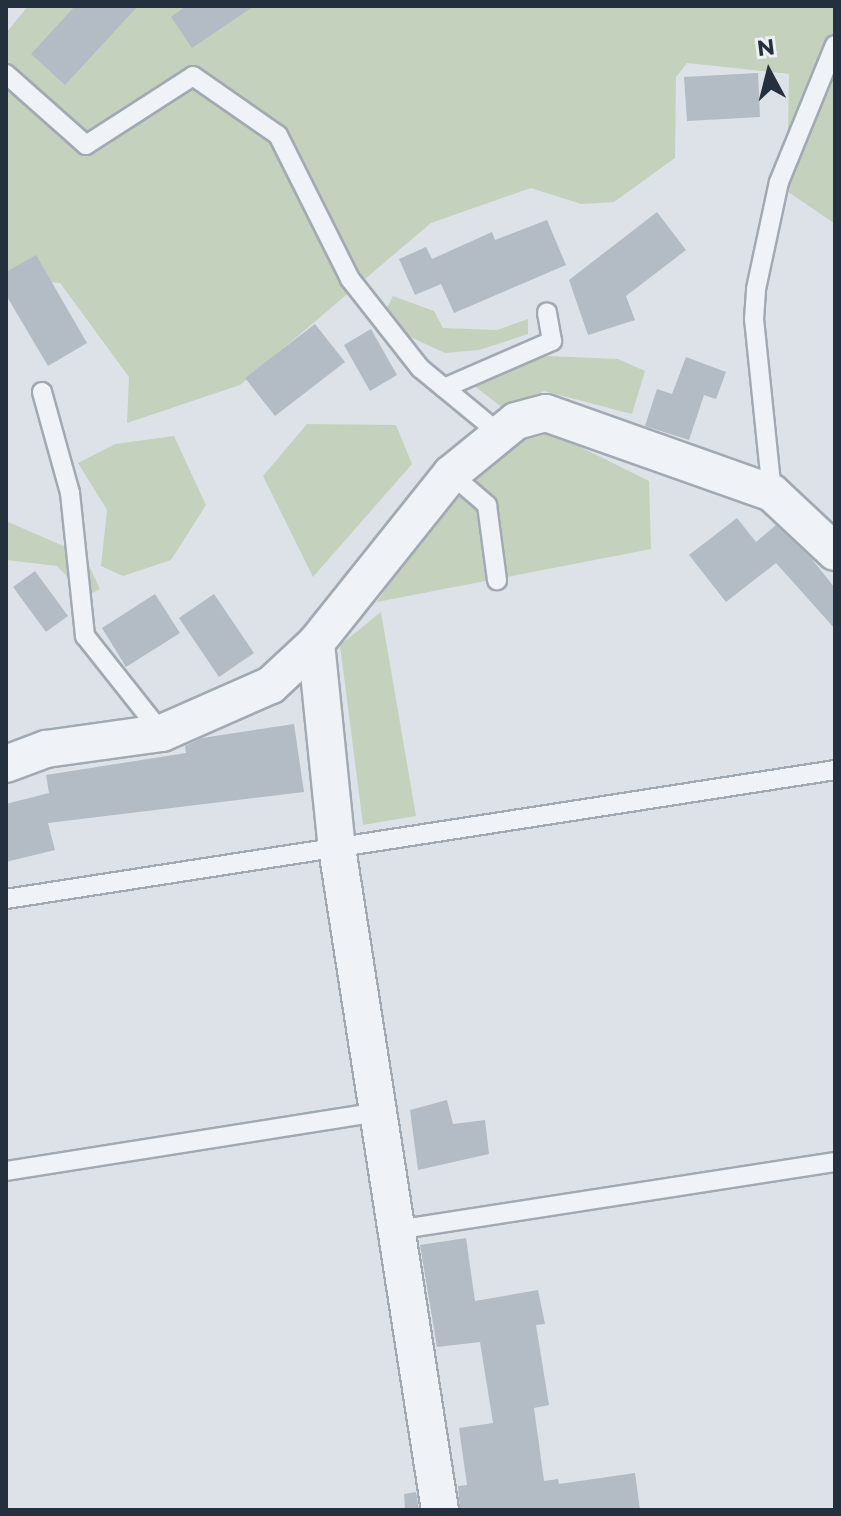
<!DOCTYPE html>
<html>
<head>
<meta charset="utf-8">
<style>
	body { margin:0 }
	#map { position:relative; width:841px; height:1516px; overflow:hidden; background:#dce2e8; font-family:Montserrat,sans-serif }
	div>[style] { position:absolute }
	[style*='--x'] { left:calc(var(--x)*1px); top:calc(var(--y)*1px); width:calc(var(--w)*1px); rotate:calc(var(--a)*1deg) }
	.green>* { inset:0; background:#c4d2bd }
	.building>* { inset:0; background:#b3bbc5 }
	.roads { filter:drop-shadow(2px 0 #a1a9b2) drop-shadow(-2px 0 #a1a9b2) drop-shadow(0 2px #a1a9b2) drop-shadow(0 -2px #a1a9b2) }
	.service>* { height:18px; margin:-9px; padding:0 9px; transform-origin:9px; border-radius:9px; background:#eff2f6 }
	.minor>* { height:36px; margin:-18px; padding:0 18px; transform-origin:18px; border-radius:18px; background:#eff2f6 }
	span { translate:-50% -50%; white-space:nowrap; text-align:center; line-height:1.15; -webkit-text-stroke:8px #ecf0f5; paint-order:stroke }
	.frame { position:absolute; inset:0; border:8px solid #25303f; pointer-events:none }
	.north { position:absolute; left:729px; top:32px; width:80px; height:80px; -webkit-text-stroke:6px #ecf0f5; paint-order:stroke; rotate:353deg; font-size:22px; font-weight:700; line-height:32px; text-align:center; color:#25303f }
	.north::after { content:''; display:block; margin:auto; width:28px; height:36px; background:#25303f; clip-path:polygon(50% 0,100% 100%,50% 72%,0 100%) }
</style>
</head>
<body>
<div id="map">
	<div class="green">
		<div style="clip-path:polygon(28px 6px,835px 6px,835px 224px,787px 191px,789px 74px,687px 63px,676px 77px,675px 158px,614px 202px,581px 204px,531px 188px,431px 223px,240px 385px,127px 423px,129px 377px,60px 283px,6px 279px,6px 33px)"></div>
		<div style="clip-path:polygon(393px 296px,434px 311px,443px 328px,497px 330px,528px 319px,528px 334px,479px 350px,445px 353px,404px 334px,384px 314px)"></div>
		<div style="clip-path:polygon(548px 356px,618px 359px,645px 371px,632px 414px,544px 391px,504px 409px,472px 384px,504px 364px)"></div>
		<div style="clip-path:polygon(307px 424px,396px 425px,412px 464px,313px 577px,263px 476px)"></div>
		<div style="clip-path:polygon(552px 433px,649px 481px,651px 549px,377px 602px,478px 452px)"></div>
		<div style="clip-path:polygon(174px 436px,206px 505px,171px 560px,123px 576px,101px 566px,107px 510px,78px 463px,115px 444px)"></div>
		<div style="clip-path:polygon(6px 521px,84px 555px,100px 589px,86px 596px,57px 566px,6px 560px)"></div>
		<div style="clip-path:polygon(381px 612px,416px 816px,363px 825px,340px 645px)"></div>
	</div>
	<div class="building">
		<div style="clip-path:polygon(75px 6px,138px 6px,65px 85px,31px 54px)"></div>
		<div style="clip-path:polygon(186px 6px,254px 6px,192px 48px,171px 17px)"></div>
		<div style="clip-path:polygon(758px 73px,760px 117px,687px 121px,684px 77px)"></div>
		<div style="clip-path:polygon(657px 212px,686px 250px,626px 296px,635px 320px,588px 335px,569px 280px)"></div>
		<div style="clip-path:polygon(547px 220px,566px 265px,454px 313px,441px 284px,415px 295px,399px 259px,426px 247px,432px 259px,492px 232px,495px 240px)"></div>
		<div style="clip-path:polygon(36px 255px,87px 343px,48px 366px,6px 295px,6px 272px)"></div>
		<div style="clip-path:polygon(315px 324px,345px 362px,275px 416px,245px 378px)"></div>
		<div style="clip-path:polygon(371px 329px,397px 375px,370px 391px,344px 345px)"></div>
		<div style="clip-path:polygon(686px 357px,726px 372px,716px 399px,704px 395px,689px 440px,645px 426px,657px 389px,672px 394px)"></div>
		<div style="clip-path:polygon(737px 518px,756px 542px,776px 525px,811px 558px,835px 588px,835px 629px,776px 563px,726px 602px,689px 555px)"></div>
		<div style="clip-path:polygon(35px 571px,68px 616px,46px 632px,13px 587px)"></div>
		<div style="clip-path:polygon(155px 594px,180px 633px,126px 667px,102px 628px)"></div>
		<div style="clip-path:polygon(214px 594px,254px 653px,219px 677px,179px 618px)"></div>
		<div style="clip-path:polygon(294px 724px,304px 792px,48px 823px,55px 850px,6px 862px,6px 804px,49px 793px,46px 775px,186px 753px,185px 746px,202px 738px)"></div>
		<div style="clip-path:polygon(447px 1100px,453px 1124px,485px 1120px,489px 1154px,418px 1170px,410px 1110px)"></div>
		<div style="clip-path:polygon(466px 1238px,475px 1301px,538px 1290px,545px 1324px,536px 1325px,549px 1405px,534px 1408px,544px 1481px,558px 1479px,559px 1484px,635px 1473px,640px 1510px,460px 1510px,458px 1486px,467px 1485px,459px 1428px,493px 1423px,480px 1342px,437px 1347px,420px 1245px)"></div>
		<div style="clip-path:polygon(416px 1492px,419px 1510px,405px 1510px,404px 1494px)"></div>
	</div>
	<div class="roads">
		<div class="service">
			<div style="--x:6;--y:74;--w:107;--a:41.6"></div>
			<div style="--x:86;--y:145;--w:127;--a:-32.8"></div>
			<div style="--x:193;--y:76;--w:103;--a:34.8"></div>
			<div style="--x:278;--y:135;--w:161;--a:63.4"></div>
			<div style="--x:350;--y:279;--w:113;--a:51.8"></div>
			<div style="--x:420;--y:368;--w:104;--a:39.5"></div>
			<div style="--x:444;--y:388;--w:118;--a:-23.5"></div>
			<div style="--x:552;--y:341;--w:29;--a:-100"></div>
			<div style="--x:42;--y:392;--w:105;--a:74.5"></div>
			<div style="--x:70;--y:493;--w:144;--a:84"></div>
			<div style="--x:85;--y:636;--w:124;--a:51.6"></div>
			<div style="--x:451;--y:474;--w:48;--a:40.7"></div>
			<div style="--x:487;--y:505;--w:76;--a:82.4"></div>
			<div style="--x:772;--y:493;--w:175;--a:-95.9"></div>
			<div style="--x:754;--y:319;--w:30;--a:-86"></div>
			<div style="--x:756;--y:289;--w:109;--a:-77.9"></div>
			<div style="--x:779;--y:182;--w:148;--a:-67.8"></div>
			<div style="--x:6;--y:899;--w:839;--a:-8.84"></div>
			<div style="--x:6;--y:1171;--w:377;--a:-9"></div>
			<div style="--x:396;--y:1230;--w:444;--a:-8.8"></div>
		</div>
		<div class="minor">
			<div style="--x:316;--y:643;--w:206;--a:84.2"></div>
			<div style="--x:337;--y:848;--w:670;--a:81.16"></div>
			<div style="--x:6;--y:764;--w:43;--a:-20.6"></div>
			<div style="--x:46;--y:749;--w:117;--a:-7.9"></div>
			<div style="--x:162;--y:733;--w:119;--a:-23.8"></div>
			<div style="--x:271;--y:685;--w:62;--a:-43"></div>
			<div style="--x:316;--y:643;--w:216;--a:-51.4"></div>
			<div style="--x:451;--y:474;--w:84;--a:-39.2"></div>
			<div style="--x:516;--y:421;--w:31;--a:-15"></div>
			<div style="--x:546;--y:413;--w:240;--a:19.5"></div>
			<div style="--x:772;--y:493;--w:86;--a:43.1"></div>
		</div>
	</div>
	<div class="frame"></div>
	<div class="north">N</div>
</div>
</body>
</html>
